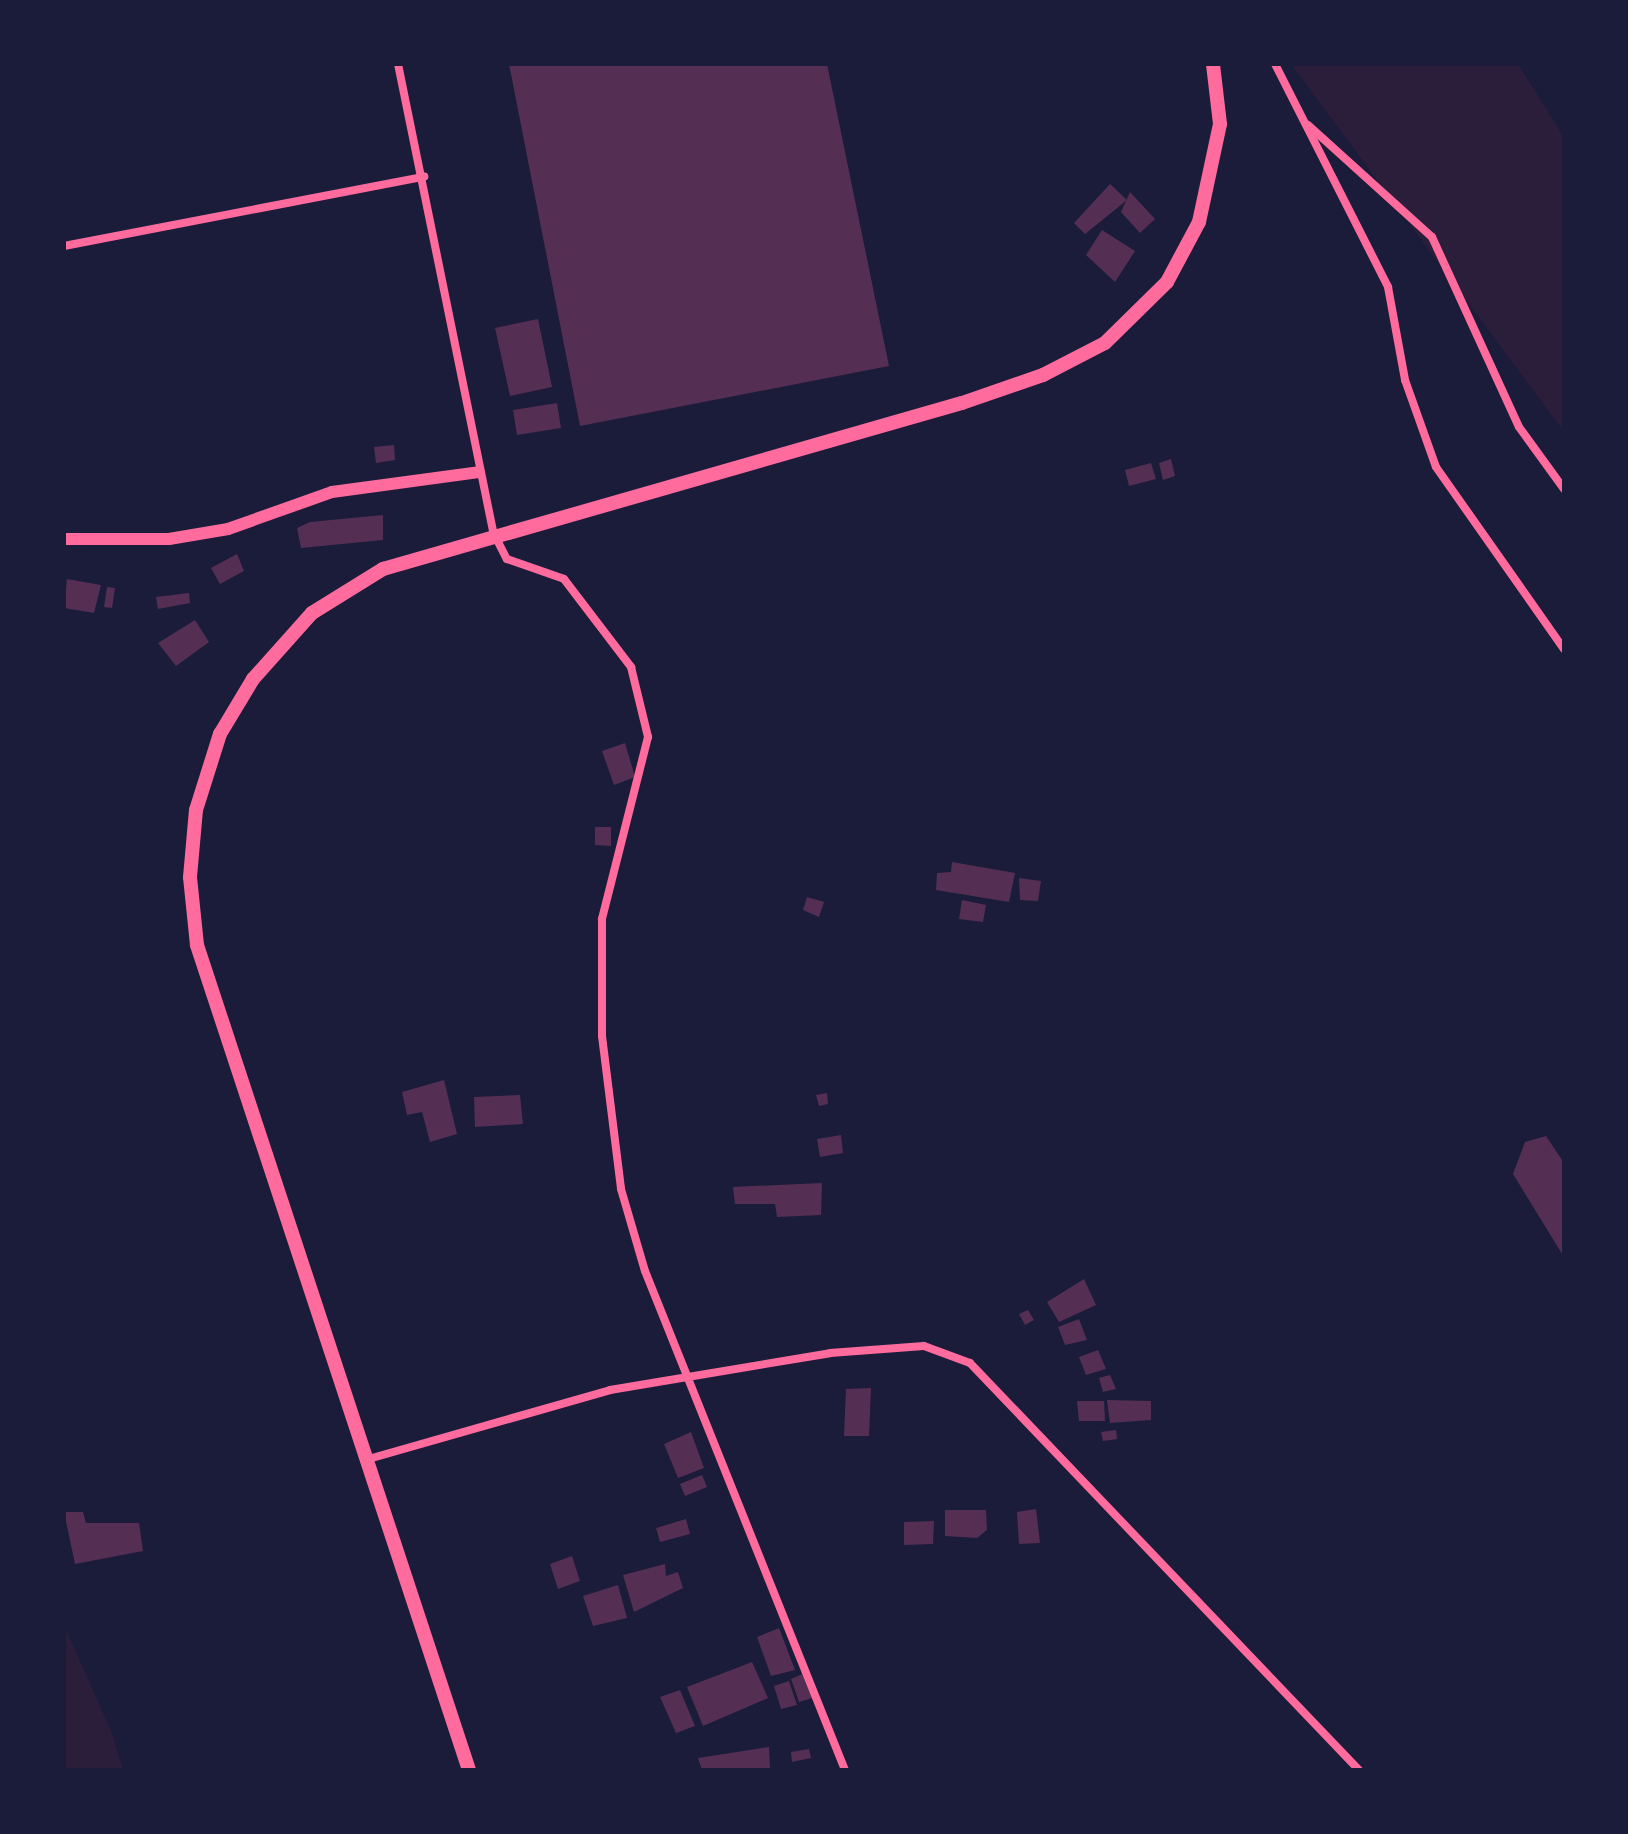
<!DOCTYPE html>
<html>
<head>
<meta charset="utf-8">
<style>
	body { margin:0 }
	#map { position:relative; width:1628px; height:1834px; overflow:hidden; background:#1b1b3a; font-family:"PT Sans",sans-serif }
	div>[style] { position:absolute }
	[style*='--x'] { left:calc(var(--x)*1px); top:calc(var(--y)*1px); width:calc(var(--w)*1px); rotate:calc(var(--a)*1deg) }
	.green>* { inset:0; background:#2a1e3b }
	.building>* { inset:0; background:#542f53 }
	.minor>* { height:8px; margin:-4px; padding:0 4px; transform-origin:4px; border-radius:4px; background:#ff6b9d }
	.tertiary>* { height:12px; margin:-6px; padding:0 6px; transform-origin:6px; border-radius:6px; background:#ff6b9d }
	.secondary>* { height:14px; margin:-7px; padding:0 7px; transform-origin:7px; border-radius:7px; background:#ff6b9d }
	span { translate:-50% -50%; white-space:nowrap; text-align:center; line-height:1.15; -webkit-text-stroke:8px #1b1b3a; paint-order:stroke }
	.frame { position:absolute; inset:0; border:66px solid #1b1b3a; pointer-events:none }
</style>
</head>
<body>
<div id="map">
	<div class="green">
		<div style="clip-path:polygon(1291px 64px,1518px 64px,1564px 137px,1564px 432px)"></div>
		<div style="clip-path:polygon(64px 1625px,112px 1733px,123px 1770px,64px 1770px)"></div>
	</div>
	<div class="building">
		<div style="clip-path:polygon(509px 64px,827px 64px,889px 366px,580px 426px)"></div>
		<div style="clip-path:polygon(1110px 184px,1127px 200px,1085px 234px,1074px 223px)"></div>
		<div style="clip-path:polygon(1130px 192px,1155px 219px,1140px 233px,1121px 212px)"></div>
		<div style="clip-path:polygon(1102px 230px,1135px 251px,1115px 282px,1086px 255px)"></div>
		<div style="clip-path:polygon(538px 319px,552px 387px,510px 396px,495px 328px)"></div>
		<div style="clip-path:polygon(557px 403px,561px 428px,517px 435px,513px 410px)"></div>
		<div style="clip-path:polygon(394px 445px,395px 460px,376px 463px,374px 447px)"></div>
		<div style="clip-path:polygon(1171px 459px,1175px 476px,1163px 480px,1159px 463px)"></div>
		<div style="clip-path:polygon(1151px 463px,1156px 479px,1129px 486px,1125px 470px)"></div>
		<div style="clip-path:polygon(383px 515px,383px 540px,301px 548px,297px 528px,310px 522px)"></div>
		<div style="clip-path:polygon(237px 554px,244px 571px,220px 584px,211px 568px)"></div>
		<div style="clip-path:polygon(67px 579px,101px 585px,94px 613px,64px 608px)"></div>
		<div style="clip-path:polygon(107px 587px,115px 588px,112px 608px,104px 607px)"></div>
		<div style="clip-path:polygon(189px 593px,190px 603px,158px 609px,156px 597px)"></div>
		<div style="clip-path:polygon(195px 620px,209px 642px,176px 666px,158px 643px)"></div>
		<div style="clip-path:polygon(625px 743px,635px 777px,614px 785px,602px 751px)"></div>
		<div style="clip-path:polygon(595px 827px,611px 827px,611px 846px,595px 845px)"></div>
		<div style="clip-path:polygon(952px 862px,1015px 873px,1009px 902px,936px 890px,937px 873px,951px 872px)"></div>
		<div style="clip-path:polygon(1019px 878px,1041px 881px,1038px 901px,1020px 900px)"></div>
		<div style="clip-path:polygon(807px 897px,824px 902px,819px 917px,803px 910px)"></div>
		<div style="clip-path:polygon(962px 900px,986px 905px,983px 922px,959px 919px)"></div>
		<div style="clip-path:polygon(444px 1080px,457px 1134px,430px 1142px,422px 1112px,407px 1115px,402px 1092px)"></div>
		<div style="clip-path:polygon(827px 1093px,828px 1104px,819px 1106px,816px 1095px)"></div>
		<div style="clip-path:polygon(520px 1095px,523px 1124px,475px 1127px,474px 1097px)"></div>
		<div style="clip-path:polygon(841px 1135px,843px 1153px,820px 1157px,817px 1139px)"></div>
		<div style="clip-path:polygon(1546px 1136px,1564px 1163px,1564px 1257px,1513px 1174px,1525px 1142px)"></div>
		<div style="clip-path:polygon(822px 1183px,821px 1215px,777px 1217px,775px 1204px,735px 1204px,733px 1187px)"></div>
		<div style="clip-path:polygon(1084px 1279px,1096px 1305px,1059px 1322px,1047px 1302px)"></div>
		<div style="clip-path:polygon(1028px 1310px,1034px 1320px,1025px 1325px,1019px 1314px)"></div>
		<div style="clip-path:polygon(1079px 1319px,1087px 1340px,1065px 1345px,1058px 1327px)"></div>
		<div style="clip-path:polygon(1098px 1350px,1106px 1369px,1086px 1375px,1079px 1357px)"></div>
		<div style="clip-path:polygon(1110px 1375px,1116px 1389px,1103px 1392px,1099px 1378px)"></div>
		<div style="clip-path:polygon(871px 1388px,869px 1436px,844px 1436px,846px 1389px)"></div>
		<div style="clip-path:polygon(1107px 1400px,1151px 1401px,1151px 1420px,1110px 1423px)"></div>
		<div style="clip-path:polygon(1077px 1401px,1104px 1401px,1105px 1421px,1079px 1421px)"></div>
		<div style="clip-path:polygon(1116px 1430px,1117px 1439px,1103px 1441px,1101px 1432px)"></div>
		<div style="clip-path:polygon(691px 1432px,704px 1468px,678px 1478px,664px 1444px)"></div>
		<div style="clip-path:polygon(702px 1475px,707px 1487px,685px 1496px,680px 1484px)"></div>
		<div style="clip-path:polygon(1036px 1509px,1040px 1543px,1019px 1544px,1017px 1512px)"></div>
		<div style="clip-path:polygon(945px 1510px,986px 1510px,987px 1530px,977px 1538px,945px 1536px)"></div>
		<div style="clip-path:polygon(64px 1512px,83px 1512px,86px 1523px,139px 1523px,143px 1551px,75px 1564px)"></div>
		<div style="clip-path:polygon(686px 1519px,690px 1534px,660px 1542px,656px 1528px)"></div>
		<div style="clip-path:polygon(934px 1521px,933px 1544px,904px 1545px,904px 1522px)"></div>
		<div style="clip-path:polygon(572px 1556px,580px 1581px,558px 1589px,550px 1564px)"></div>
		<div style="clip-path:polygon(665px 1564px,666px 1576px,678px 1572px,683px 1588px,634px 1612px,623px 1575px)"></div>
		<div style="clip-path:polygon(618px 1585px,627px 1618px,593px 1626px,583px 1596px)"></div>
		<div style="clip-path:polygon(779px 1628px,795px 1670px,771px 1676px,757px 1637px)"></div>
		<div style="clip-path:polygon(752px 1662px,768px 1698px,703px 1726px,687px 1687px)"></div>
		<div style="clip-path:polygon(802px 1674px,812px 1698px,799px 1702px,791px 1679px)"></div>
		<div style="clip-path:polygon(789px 1681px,797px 1705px,781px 1709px,774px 1686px)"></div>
		<div style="clip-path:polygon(680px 1690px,695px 1726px,676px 1733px,660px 1697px)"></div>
		<div style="clip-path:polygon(769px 1747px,770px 1770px,702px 1770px,698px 1758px)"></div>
		<div style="clip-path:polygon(809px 1749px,811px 1758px,792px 1762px,791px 1752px)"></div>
	</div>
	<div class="minor">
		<div style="--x:398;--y:64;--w:480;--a:78.5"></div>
		<div style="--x:494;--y:534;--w:28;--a:63"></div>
		<div style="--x:507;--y:559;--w:60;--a:19.3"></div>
		<div style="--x:564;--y:579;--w:111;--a:52.7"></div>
		<div style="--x:631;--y:667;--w:72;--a:76.3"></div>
		<div style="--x:648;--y:737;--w:188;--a:104.2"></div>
		<div style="--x:602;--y:919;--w:117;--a:90"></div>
		<div style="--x:602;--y:1036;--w:154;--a:82.9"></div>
		<div style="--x:621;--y:1189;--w:85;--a:73.7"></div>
		<div style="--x:645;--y:1271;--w:538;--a:68.16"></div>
		<div style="--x:1275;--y:64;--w:250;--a:63.1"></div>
		<div style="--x:1388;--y:287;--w:95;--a:79.6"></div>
		<div style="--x:1405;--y:380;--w:92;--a:70.4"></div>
		<div style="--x:1436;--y:467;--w:223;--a:54.9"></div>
		<div style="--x:1308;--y:125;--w:167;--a:42.1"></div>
		<div style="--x:1432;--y:237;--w:209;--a:65.4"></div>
		<div style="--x:1519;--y:427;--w:77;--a:54"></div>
		<div style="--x:64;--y:246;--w:367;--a:-10.9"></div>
		<div style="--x:365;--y:1460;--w:255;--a:-15.9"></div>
		<div style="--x:610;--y:1390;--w:223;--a:-9.5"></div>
		<div style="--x:830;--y:1353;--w:94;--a:-4.3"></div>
		<div style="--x:924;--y:1346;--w:49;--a:20.3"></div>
		<div style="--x:970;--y:1363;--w:563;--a:46.3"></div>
	</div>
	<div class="tertiary">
		<div style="--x:64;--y:539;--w:105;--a:0"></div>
		<div style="--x:169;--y:539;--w:60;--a:-9.6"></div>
		<div style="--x:228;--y:529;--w:110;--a:-19.6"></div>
		<div style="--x:332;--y:492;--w:148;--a:-7.7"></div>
	</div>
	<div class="secondary">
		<div style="--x:469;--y:1770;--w:869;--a:-108.25"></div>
		<div style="--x:197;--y:945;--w:68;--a:-95.9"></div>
		<div style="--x:190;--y:877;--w:67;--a:-84.9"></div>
		<div style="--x:196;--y:810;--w:80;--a:-72.5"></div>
		<div style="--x:220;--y:734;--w:64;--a:-59"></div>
		<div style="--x:253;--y:679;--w:89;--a:-48.2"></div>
		<div style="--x:312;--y:613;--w:84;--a:-31.8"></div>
		<div style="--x:383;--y:569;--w:602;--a:-16"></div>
		<div style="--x:962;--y:403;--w:86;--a:-19.1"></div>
		<div style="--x:1043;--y:375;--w:70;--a:-27.3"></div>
		<div style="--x:1105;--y:343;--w:87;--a:-44.5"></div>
		<div style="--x:1167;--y:282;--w:68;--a:-61.9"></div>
		<div style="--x:1199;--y:222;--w:100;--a:-77.9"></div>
		<div style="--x:1220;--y:124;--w:60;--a:-96.7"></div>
	</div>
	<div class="frame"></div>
</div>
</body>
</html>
